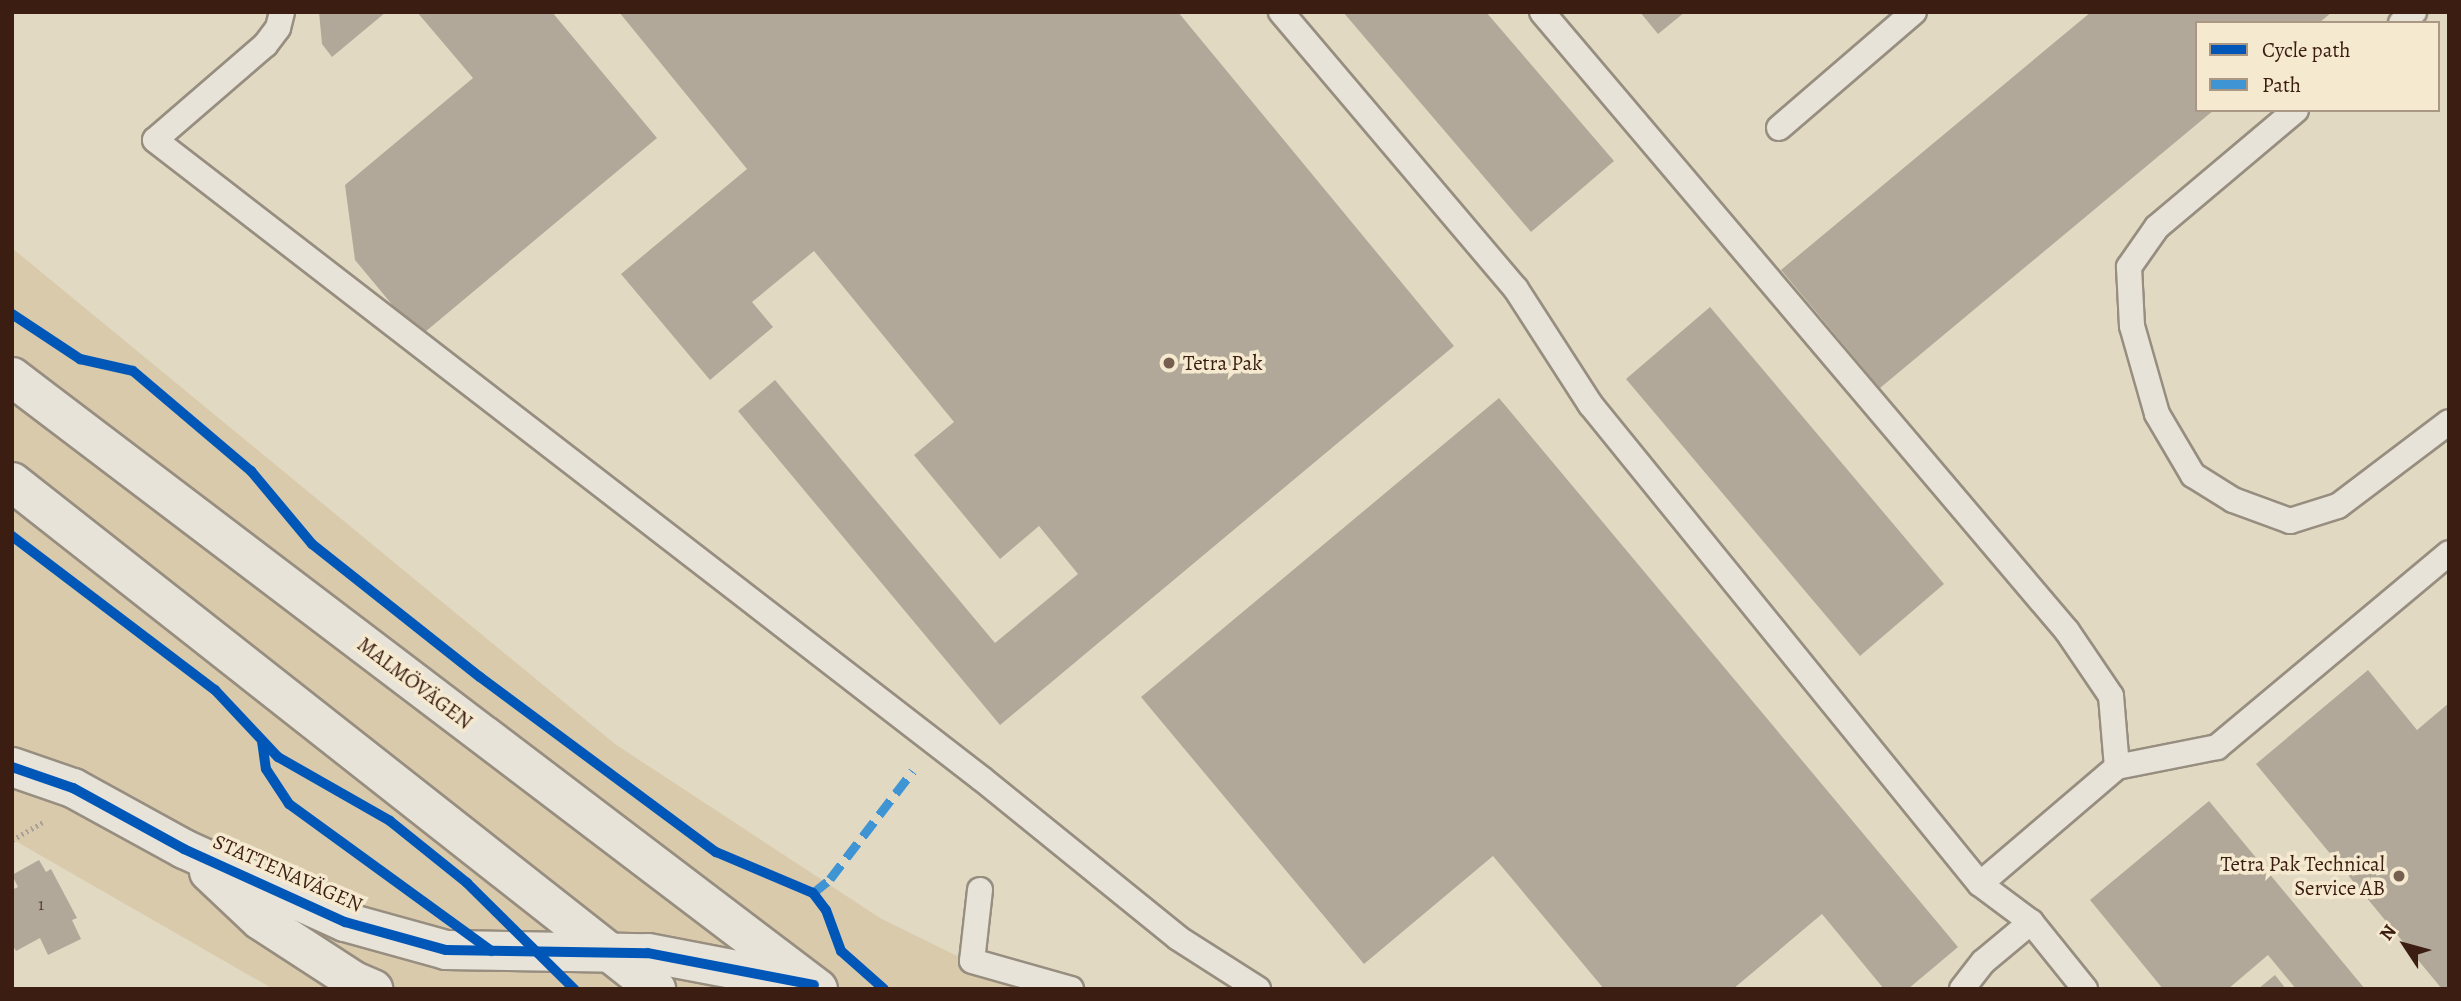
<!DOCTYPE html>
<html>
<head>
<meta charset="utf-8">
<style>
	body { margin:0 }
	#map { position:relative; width:2461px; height:1001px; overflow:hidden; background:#e2d9c3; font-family:Alegreya,serif }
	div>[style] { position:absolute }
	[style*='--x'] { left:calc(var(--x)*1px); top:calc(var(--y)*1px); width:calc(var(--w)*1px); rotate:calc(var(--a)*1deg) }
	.green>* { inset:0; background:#d9caac }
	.building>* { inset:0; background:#b1a899 }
	.path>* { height:4.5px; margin-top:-2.25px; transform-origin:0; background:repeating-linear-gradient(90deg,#a8a298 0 2px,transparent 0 5.5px) }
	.roads { filter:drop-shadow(2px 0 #978e80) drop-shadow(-2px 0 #978e80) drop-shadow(0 2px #978e80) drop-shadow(0 -2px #978e80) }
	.lane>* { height:24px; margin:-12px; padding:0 12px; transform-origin:12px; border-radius:12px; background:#e8e3d8 }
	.secondary>* { height:38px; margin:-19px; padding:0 19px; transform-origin:19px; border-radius:19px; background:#e8e3d8 }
	.quiet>* { height:9px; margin-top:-4.5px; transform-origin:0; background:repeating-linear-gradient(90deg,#3f94d3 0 18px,transparent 0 27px) }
	.cycleway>* { height:10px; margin:-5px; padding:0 5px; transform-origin:5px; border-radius:5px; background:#0057b8 }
	.dots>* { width:19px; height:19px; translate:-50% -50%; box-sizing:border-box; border:4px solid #f5ead0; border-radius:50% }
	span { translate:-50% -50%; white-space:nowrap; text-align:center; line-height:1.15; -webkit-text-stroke:7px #f5ead0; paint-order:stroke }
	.number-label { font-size:18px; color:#594033 }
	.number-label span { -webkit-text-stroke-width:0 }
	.poi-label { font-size:21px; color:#3c1d11 }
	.left { translate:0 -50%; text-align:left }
	.right { translate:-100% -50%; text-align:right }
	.street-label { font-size:21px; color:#3c1d11 }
	.frame { position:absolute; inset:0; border:14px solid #3c1d11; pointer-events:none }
	.legend { position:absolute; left:2195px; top:21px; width:245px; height:91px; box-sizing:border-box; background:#f5ead0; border:2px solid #ab9884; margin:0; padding:9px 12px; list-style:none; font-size:21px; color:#3c1d11 }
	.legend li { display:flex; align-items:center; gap:14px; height:35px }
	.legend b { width:35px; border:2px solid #ab9884 }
	.north { position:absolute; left:2370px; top:910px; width:70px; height:70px; -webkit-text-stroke:5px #f5ead0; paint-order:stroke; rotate:306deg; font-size:19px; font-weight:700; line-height:28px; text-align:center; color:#3c1d11 }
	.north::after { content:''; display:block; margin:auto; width:24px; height:32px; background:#3c1d11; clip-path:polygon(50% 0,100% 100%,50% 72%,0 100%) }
</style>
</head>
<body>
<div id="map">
	<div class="green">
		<div style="clip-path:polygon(12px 248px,615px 744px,880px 918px,1024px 989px,273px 989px,12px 839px)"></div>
	</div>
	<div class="building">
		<div style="clip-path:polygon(319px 12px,386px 12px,332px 57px,322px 44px)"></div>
		<div style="clip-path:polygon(417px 12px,552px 12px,657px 138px,419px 337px,355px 260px,345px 185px,473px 78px)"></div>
		<div style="clip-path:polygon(619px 12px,1178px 12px,1454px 346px,1000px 725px,738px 411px,775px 380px,995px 643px,1078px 574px,1039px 526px,1000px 559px,914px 455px,954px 422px,814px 251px,752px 302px,773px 327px,710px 380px,621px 274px,747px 169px)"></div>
		<div style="clip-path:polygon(1343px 12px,1486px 12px,1614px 161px,1531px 232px)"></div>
		<div style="clip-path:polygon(1640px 12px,1685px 12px,1658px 34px)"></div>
		<div style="clip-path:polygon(2091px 12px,2332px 12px,2319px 23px,2197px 23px,2197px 110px,2214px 110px,1880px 388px,1781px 270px)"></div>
		<div style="clip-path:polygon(1710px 307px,1944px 584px,1860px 656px,1626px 379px)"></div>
		<div style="clip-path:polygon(1499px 398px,1958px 947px,1908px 989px,1884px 989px,1822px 914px,1733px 989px,1604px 989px,1493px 856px,1364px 964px,1141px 697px)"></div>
		<div style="clip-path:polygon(2368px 670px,2417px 730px,2449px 703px,2449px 989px,2442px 989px,2256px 764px)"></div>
		<div style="clip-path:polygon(2209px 801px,2365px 989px,2296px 989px,2268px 955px,2228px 989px,2163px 989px,2090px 900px)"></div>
		<div style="clip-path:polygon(39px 860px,46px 872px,51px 869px,77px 918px,72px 920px,81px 939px,48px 955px,40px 938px,16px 951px,12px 944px,12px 890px,18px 887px,12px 875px)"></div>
		<div style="clip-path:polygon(2275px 975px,2286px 989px,2258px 989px)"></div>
	</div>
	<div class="path">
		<div style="--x:12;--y:840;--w:38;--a:-30"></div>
	</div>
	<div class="roads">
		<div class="lane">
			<div style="--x:282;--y:12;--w:16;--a:104"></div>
			<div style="--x:278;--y:28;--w:21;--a:127"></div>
			<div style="--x:265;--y:45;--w:145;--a:139.2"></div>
			<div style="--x:155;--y:140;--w:1045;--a:37.69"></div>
			<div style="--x:982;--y:779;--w:252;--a:39"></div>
			<div style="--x:1178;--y:938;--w:95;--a:32.5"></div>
			<div style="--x:1281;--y:12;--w:363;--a:49.7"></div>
			<div style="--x:1516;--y:289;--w:137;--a:57.2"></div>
			<div style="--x:1590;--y:404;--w:618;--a:50.91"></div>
			<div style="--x:1980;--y:884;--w:64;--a:36.7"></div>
			<div style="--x:2031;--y:922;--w:62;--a:140.2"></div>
			<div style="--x:1983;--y:962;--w:34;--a:128"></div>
			<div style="--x:1542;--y:12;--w:812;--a:49.7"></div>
			<div style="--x:2067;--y:631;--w:78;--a:55.9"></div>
			<div style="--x:2111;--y:696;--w:71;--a:85.2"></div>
			<div style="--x:2117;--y:767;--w:180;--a:139.5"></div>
			<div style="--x:2401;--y:23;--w:17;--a:-40"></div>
			<div style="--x:2296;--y:110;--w:182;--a:139.9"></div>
			<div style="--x:2157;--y:227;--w:49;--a:125"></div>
			<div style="--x:2129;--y:267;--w:59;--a:87.1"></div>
			<div style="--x:2132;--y:326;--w:91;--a:74.1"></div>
			<div style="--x:2157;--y:414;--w:71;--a:59.5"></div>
			<div style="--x:2193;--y:475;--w:47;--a:32"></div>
			<div style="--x:2233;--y:500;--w:61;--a:20.2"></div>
			<div style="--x:2290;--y:521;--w:50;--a:-17.4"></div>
			<div style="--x:2338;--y:506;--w:139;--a:-37.1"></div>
			<div style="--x:1779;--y:128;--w:178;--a:-40.7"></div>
			<div style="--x:2117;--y:767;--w:102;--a:-11.3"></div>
			<div style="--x:2217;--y:747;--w:302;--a:-39.9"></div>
			<div style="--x:980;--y:890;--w:71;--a:96.4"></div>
			<div style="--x:972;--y:961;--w:103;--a:15.8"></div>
			<div style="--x:2031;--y:922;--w:86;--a:51.1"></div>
		</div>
		<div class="secondary">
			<div style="--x:12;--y:377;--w:1012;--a:37.21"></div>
			<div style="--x:12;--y:482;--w:820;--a:38.21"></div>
			<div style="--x:12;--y:767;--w:65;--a:19"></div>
			<div style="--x:73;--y:788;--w:127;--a:28.8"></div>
			<div style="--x:184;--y:849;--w:177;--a:24.4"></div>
			<div style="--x:345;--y:922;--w:105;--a:15.5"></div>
			<div style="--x:446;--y:950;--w:202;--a:0.9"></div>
			<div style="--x:648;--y:953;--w:160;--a:10.8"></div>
			<div style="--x:209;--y:872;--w:70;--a:43.3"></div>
			<div style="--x:260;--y:920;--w:112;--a:33"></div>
			<div style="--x:354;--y:981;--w:21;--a:23"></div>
		</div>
	</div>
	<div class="quiet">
		<div style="--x:813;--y:893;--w:22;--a:-39"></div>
		<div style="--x:830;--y:879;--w:136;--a:-52.5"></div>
	</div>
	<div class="cycleway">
		<div style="--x:12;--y:314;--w:82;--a:33.5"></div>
		<div style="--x:80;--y:359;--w:54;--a:12.8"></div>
		<div style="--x:133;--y:371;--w:155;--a:40.3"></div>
		<div style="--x:251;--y:471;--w:95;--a:50.1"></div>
		<div style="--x:312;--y:544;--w:214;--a:38.4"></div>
		<div style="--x:480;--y:677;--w:294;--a:36.6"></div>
		<div style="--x:716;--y:852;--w:105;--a:22.9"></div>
		<div style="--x:813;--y:893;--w:21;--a:53"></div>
		<div style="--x:826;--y:910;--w:44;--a:69.9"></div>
		<div style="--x:841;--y:951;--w:57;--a:41.5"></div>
		<div style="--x:12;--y:536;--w:255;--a:37.2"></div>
		<div style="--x:215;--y:690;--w:92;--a:46.8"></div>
		<div style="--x:278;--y:757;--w:129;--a:29.7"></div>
		<div style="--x:390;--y:821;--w:99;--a:38.8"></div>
		<div style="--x:467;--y:883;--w:151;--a:44.7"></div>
		<div style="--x:262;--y:741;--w:28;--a:82"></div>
		<div style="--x:266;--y:769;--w:42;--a:56.7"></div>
		<div style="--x:289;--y:804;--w:250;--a:36"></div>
		<div style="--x:12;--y:767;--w:65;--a:19"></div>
		<div style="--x:73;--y:788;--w:127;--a:28.8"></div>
		<div style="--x:184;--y:849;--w:177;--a:24.4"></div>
		<div style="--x:345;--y:922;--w:105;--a:15.5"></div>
		<div style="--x:446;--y:950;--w:202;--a:0.9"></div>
		<div style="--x:648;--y:953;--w:169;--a:10.9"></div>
	</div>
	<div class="dots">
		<div style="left:1169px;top:363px;background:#765f4f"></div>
		<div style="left:2399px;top:876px;background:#765f4f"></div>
	</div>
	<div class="number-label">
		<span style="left:41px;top:904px">1</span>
	</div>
	<div class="poi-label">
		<span class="left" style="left:1183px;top:363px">Tetra Pak</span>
		<span class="right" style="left:2385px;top:876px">Tetra Pak Technical<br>Service AB</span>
	</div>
	<div class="street-label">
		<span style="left:415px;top:683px;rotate:37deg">MALMÖVÄGEN</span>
		<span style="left:288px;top:873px;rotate:24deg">STATTENAVÄGEN</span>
	</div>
	<div class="frame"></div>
	<ul class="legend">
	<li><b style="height:9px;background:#0057b8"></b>Cycle path</li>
	<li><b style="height:9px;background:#3f94d3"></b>Path</li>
	</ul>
	<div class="north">N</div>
</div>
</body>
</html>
